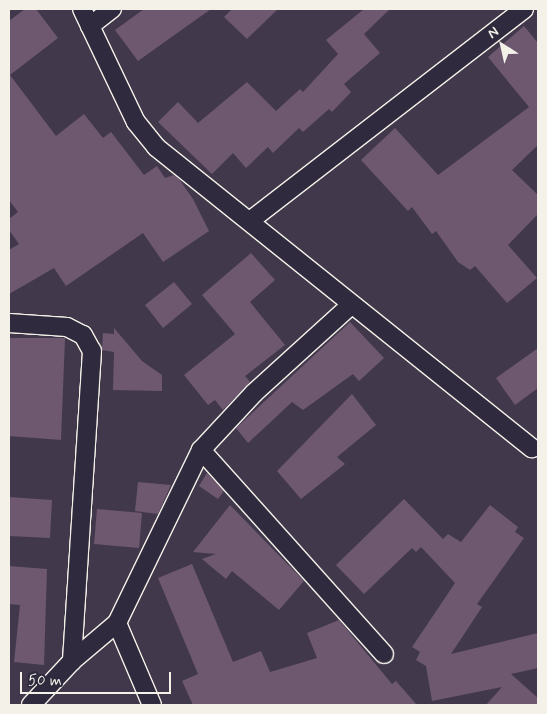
<!DOCTYPE html>
<html>
<head>
<meta charset="utf-8">
<style>
	body { margin:0 }
	#map { position:relative; width:547px; height:714px; overflow:hidden; background:#42384c; font-family:Mynerve,sans-serif }
	div>[style] { position:absolute }
	[style*='--x'] { left:calc(var(--x)*1px); top:calc(var(--y)*1px); width:calc(var(--w)*1px); rotate:calc(var(--a)*1deg) }
	.building>* { inset:0; background:#6d586f }
	.roads { filter:drop-shadow(1px 0 #f4f1e8) drop-shadow(-1px 0 #f4f1e8) drop-shadow(0 1px #f4f1e8) drop-shadow(0 -1px #f4f1e8) }
	.minor>* { height:18px; margin:-9px; padding:0 9px; transform-origin:9px; border-radius:9px; background:#2f2a3d }
	span { translate:-50% -50%; white-space:nowrap; text-align:center; line-height:1.15; -webkit-text-stroke:5px #2f2a3d; paint-order:stroke }
	.frame { position:absolute; inset:0; border:10px solid #f4f1e8; pointer-events:none }
	.north { position:absolute; left:477px; top:20px; width:50px; height:50px; -webkit-text-stroke:4px #2f2a3d; paint-order:stroke; rotate:325deg; font-size:14px; font-weight:700; line-height:20px; text-align:center; color:#f4f1e8 }
	.north::after { content:''; display:block; margin:auto; width:18px; height:22px; background:#f4f1e8; clip-path:polygon(50% 0,100% 100%,50% 72%,0 100%) }
	.scale { position:absolute; left:20px; top:672px; width:151px; height:22px; box-sizing:border-box; border:2px solid #f4f1e8; border-top:0; padding-left:6px; font-size:15px; line-height:18px; white-space:nowrap; color:#f4f1e8; -webkit-text-stroke:4px #2f2a3d; paint-order:stroke }
</style>
</head>
<body>
<div id="map">
	<div class="building">
		<div style="clip-path:polygon(25px 9px,36px 9px,58px 38px,10px 75px,56px 136px,84px 114px,103px 138px,111px 132px,144px 175px,157px 166px,165px 178px,174px 175px,179px 179px,193px 199px,209px 231px,163px 262px,143px 233px,66px 286px,54px 268px,9px 294px,9px 250px,19px 244px,9px 230px,9px 219px,18px 212px,9px 200px,9px 21px)"></div>
		<div style="clip-path:polygon(144px 9px,211px 9px,138px 61px,115px 30px)"></div>
		<div style="clip-path:polygon(232px 9px,278px 9px,247px 39px,224px 17px)"></div>
		<div style="clip-path:polygon(364px 9px,390px 9px,364px 34px,380px 53px,344px 84px,351px 92px,332px 112px,329px 109px,303px 132px,299px 128px,273px 153px,268px 147px,246px 168px,233px 153px,212px 174px,158px 122px,178px 102px,198px 123px,247px 82px,276px 111px,300px 89px,303px 92px,338px 54px,326px 40px)"></div>
		<div style="clip-path:polygon(524px 26px,538px 43px,538px 145px,512px 170px,538px 195px,538px 214px,508px 245px,537px 278px,507px 303px,475px 266px,470px 270px,458px 262px,436px 231px,432px 234px,412px 207px,408px 211px,361px 160px,395px 128px,438px 175px,529px 107px,488px 57px)"></div>
		<div style="clip-path:polygon(251px 253px,275px 280px,250px 302px,285px 345px,245px 376px,250px 382px,223px 410px,215px 400px,208px 405px,184px 375px,235px 334px,202px 295px)"></div>
		<div style="clip-path:polygon(174px 282px,192px 304px,163px 328px,145px 305px)"></div>
		<div style="clip-path:polygon(350px 322px,384px 358px,359px 381px,353px 374px,303px 410px,292px 402px,248px 443px,236px 428px)"></div>
		<div style="clip-path:polygon(114px 328px,142px 361px,162px 375px,162px 391px,113px 390px,114px 352px,102px 350px,103px 333px,114px 334px)"></div>
		<div style="clip-path:polygon(9px 338px,65px 338px,61px 440px,9px 436px)"></div>
		<div style="clip-path:polygon(538px 348px,538px 388px,515px 405px,496px 378px)"></div>
		<div style="clip-path:polygon(352px 394px,376px 425px,337px 457px,345px 464px,301px 499px,277px 471px)"></div>
		<div style="clip-path:polygon(207px 473px,224px 491px,218px 499px,199px 486px)"></div>
		<div style="clip-path:polygon(138px 482px,171px 485px,158px 514px,135px 511px)"></div>
		<div style="clip-path:polygon(9px 497px,52px 500px,50px 538px,9px 536px)"></div>
		<div style="clip-path:polygon(404px 499px,443px 539px,448px 534px,461px 542px,490px 505px,518px 527px,515px 532px,524px 538px,477px 604px,482px 607px,451px 654px,538px 633px,538px 668px,511px 674px,538px 698px,538px 705px,486px 705px,502px 687px,432px 701px,426px 666px,416px 660px,420px 652px,412px 647px,455px 583px,421px 547px,416px 552px,412px 548px,364px 594px,336px 565px)"></div>
		<div style="clip-path:polygon(230px 505px,304px 581px,279px 610px,232px 571px,226px 579px,202px 559px,216px 554px,193px 552px)"></div>
		<div style="clip-path:polygon(97px 509px,142px 513px,139px 548px,94px 544px)"></div>
		<div style="clip-path:polygon(192px 564px,233px 662px,261px 651px,270px 672px,317px 658px,307px 633px,339px 620px,392px 684px,396px 681px,417px 705px,193px 705px,182px 681px,198px 674px,158px 578px)"></div>
		<div style="clip-path:polygon(9px 566px,47px 569px,44px 665px,14px 662px,20px 605px,9px 604px)"></div>
	</div>
	<div class="roads">
		<div class="minor">
			<div style="--x:82;--y:9;--w:125;--a:64.5"></div>
			<div style="--x:136;--y:122;--w:32;--a:51"></div>
			<div style="--x:156;--y:147;--w:482;--a:38.7"></div>
			<div style="--x:90;--y:26;--w:28;--a:-38"></div>
			<div style="--x:251;--y:220;--w:345;--a:-37.7"></div>
			<div style="--x:351;--y:305;--w:131;--a:137.8"></div>
			<div style="--x:254;--y:393;--w:78;--a:132.9"></div>
			<div style="--x:201;--y:450;--w:274;--a:48.1"></div>
			<div style="--x:9;--y:323;--w:58;--a:3.9"></div>
			<div style="--x:67;--y:327;--w:18;--a:27"></div>
			<div style="--x:83;--y:335;--w:18;--a:61"></div>
			<div style="--x:92;--y:351;--w:311;--a:93.7"></div>
			<div style="--x:117;--y:623;--w:89;--a:66.9"></div>
			<div style="--x:31;--y:705;--w:60;--a:-47"></div>
			<div style="--x:72;--y:661;--w:59;--a:-40.2"></div>
			<div style="--x:117;--y:623;--w:192;--a:-64.1"></div>
		</div>
	</div>
	<div class="frame"></div>
	<div class="north">N</div>
	<div class="scale">50 m</div>
</div>
</body>
</html>
